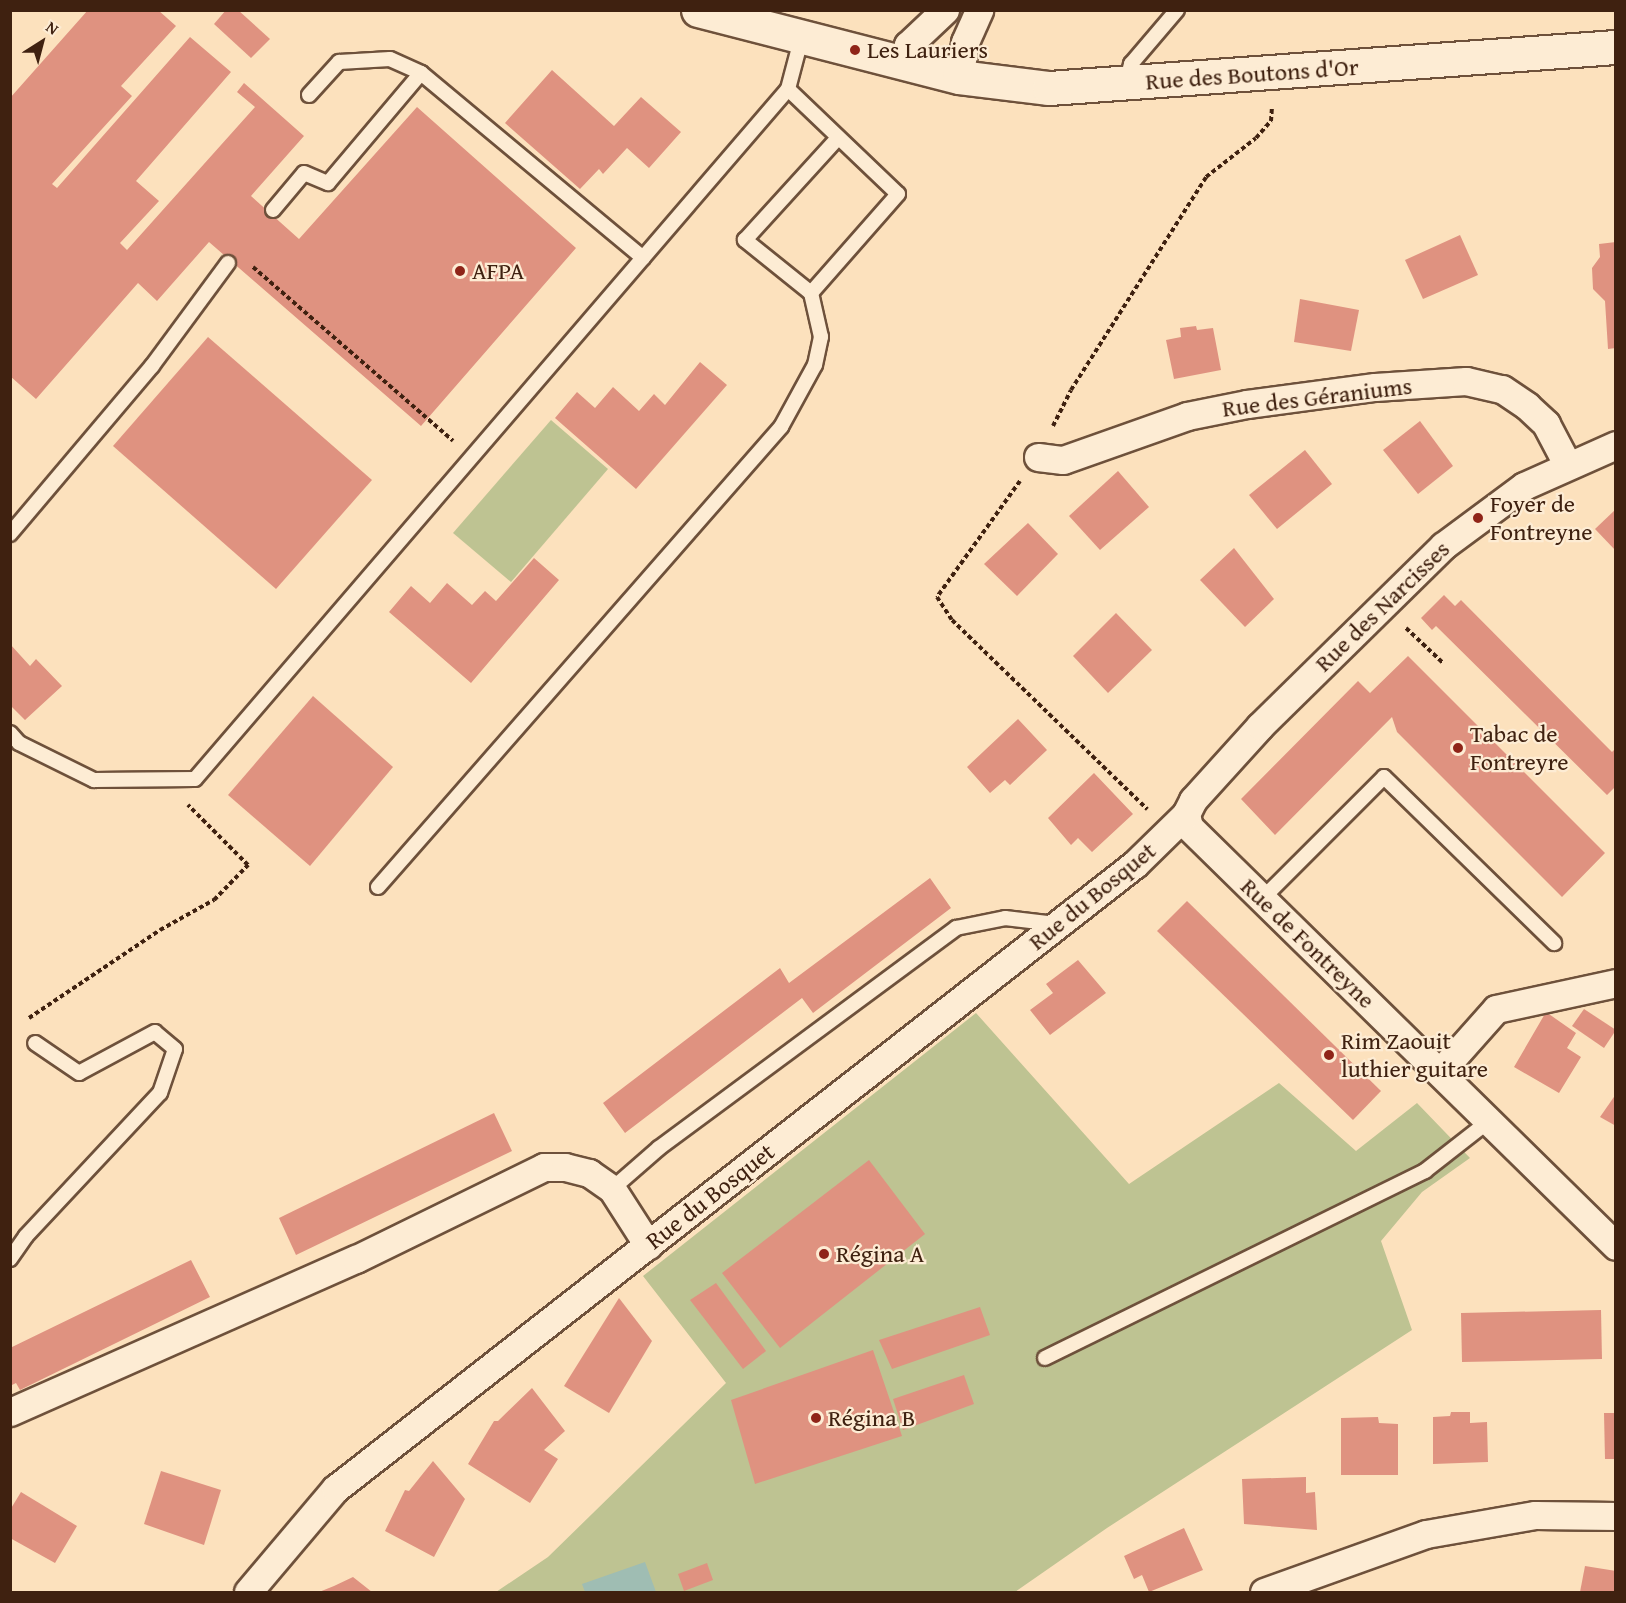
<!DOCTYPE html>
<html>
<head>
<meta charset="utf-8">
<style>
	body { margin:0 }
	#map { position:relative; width:1626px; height:1603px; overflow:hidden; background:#fce1bd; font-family:"Gentium Book Plus",serif }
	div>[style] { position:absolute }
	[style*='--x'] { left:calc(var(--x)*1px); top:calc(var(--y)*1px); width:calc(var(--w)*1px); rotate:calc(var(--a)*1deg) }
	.green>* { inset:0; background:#bec392 }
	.water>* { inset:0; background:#9fbdb3 }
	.building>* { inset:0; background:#df9280 }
	.path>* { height:4px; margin-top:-2px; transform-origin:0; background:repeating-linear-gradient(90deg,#3f2110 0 4.5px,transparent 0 7.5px) }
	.roads { filter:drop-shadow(2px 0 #6e513b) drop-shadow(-2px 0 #6e513b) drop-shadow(0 2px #6e513b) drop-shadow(0 -2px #6e513b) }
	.service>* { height:14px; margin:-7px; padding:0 7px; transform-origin:7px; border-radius:7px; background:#fdecd4 }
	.minor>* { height:27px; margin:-13.5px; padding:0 13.5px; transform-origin:13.5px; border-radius:13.5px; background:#fdecd4 }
	.secondary>* { height:33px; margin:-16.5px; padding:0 16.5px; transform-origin:16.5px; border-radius:16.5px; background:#fdecd4 }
	.dots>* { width:16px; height:16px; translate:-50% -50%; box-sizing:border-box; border:3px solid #fdecd4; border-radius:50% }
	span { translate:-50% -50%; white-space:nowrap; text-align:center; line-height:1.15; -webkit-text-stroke:4.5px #fdecd4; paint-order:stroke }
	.poi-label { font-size:24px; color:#3f2110 }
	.left { translate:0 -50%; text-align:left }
	.street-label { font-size:24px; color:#3f2110 }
	.frame { position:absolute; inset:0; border:12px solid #3f2110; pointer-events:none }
	.north { position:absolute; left:12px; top:12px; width:60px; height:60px; -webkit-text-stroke:4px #fdecd4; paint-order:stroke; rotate:36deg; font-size:16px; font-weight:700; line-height:24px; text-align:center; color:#3f2110 }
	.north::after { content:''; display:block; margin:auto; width:21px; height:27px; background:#3f2110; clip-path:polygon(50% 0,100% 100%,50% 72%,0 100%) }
</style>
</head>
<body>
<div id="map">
	<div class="green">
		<div style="clip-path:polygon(551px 420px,608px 469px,511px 582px,453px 533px)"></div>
		<div style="clip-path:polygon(976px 1013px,1129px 1184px,1279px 1083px,1356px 1151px,1417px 1103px,1470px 1158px,1422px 1192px,1381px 1241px,1412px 1330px,1107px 1528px,1015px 1592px,496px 1592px,548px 1557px,726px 1383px,643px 1276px)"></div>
	</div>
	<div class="water">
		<div style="clip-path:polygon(645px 1562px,656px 1592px,585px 1592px,582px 1584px)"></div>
	</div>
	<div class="building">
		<div style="clip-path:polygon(88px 10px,158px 10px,176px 26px,121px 86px,132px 96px,52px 184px,57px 188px,190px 37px,231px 72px,136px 181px,159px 201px,120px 243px,127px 250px,255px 107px,237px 92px,244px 83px,304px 136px,251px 196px,299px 239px,417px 107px,576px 248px,421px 426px,209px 242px,157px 301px,138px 283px,36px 399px,10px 376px,10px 98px)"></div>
		<div style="clip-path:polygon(226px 10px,238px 10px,270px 39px,251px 58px,214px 24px)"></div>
		<div style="clip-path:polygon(552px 70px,614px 126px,641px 97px,681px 132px,649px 168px,627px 148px,603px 174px,599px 169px,580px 189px,505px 123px)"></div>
		<div style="clip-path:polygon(1460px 235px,1478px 275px,1423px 299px,1405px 260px)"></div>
		<div style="clip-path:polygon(1616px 242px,1616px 348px,1608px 349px,1605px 301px,1593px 289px,1592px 268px,1600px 257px,1599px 244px)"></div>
		<div style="clip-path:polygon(1300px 299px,1359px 310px,1351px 351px,1294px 342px)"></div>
		<div style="clip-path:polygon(1196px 326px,1197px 330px,1213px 328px,1221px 370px,1174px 379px,1166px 340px,1181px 337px,1180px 328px)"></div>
		<div style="clip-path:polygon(208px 337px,372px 480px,276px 589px,113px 446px)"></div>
		<div style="clip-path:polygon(700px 362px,727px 385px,636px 489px,555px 418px,577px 392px,595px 408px,613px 387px,639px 411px,654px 394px,665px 405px)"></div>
		<div style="clip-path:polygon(1420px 421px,1453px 466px,1418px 494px,1383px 450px)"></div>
		<div style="clip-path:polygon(1305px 450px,1332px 484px,1277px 529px,1249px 495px)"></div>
		<div style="clip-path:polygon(1118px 471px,1149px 507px,1100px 550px,1069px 516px)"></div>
		<div style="clip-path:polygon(1616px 509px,1616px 551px,1595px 529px)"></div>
		<div style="clip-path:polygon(1028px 523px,1058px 554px,1017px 596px,984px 564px)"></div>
		<div style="clip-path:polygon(1234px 548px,1274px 599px,1245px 627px,1200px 580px)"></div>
		<div style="clip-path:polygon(534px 558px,559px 580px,471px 683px,389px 612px,411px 586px,430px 603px,447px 583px,472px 605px,485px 591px,496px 601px)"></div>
		<div style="clip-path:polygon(1444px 595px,1455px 606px,1461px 600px,1612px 752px,1616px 748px,1616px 786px,1607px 795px,1436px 626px,1432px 630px,1421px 618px)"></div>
		<div style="clip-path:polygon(1116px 613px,1152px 650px,1108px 693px,1073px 656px)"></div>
		<div style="clip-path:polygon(10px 644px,30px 666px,36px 659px,62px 686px,25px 720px,10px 705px)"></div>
		<div style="clip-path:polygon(1408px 656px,1605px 853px,1562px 897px,1397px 732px,1392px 717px,1275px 835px,1241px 799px,1358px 681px,1370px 693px)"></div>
		<div style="clip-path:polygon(313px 696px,393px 767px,310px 866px,228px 795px)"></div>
		<div style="clip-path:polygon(1018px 719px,1047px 750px,1010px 785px,1005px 780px,990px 793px,967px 767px)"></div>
		<div style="clip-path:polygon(1094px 773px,1133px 814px,1092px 852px,1078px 838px,1071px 845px,1048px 818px)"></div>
		<div style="clip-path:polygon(930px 878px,951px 908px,813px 1013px,802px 998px,625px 1133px,603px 1103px,780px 968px,789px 983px)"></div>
		<div style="clip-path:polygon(1187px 901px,1381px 1091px,1353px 1120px,1157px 931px)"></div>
		<div style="clip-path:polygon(1078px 960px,1106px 993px,1050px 1035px,1030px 1010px,1053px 993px,1046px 984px)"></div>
		<div style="clip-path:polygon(1584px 1009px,1616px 1030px,1604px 1048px,1572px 1026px)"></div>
		<div style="clip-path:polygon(1546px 1012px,1576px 1033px,1567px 1048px,1581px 1057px,1559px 1093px,1514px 1067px)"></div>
		<div style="clip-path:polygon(1616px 1094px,1616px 1126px,1600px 1117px)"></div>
		<div style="clip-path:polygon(494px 1113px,512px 1151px,296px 1255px,279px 1218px)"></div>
		<div style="clip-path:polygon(869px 1160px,925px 1234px,780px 1348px,722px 1273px)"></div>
		<div style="clip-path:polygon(191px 1260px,210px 1297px,20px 1390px,16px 1383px,10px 1386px,10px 1348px)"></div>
		<div style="clip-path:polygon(716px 1283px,766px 1351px,743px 1369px,690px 1300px)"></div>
		<div style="clip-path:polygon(619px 1298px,652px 1341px,609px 1413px,564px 1386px)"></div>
		<div style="clip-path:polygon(980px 1307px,990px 1335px,892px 1369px,879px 1340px)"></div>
		<div style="clip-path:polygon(1601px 1310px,1602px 1359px,1462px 1362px,1461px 1313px)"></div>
		<div style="clip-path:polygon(873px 1350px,902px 1436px,755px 1484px,731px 1400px)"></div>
		<div style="clip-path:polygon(964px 1375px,974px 1404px,903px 1430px,893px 1399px)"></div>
		<div style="clip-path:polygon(532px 1388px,565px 1431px,544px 1450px,558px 1459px,530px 1503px,468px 1464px,494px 1421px,498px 1421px)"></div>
		<div style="clip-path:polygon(1451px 1412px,1470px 1412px,1470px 1423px,1487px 1422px,1488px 1462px,1433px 1464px,1433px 1417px,1450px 1416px)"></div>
		<div style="clip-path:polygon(1604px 1413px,1616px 1413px,1616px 1459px,1605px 1459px)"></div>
		<div style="clip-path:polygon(1378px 1417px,1379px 1423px,1398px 1424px,1398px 1475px,1341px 1475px,1341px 1418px)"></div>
		<div style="clip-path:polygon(433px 1461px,465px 1499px,434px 1557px,385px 1531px,405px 1490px,409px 1491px)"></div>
		<div style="clip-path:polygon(161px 1471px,221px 1490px,204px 1545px,144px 1524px)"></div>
		<div style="clip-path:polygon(1306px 1477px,1306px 1493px,1315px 1492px,1317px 1530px,1244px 1524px,1242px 1479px)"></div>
		<div style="clip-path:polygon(21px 1492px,77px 1526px,55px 1563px,10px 1538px,10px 1510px)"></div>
		<div style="clip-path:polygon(1184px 1528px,1203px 1570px,1149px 1592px,1142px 1575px,1134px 1579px,1124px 1556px)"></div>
		<div style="clip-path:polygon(707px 1563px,713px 1580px,684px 1591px,678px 1574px)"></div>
		<div style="clip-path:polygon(1585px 1566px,1616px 1571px,1616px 1592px,1580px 1592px)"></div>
		<div style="clip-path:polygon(353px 1577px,372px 1592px,319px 1592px,334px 1586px)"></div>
	</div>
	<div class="path">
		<div style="--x:253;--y:267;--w:265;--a:41"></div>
		<div style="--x:1053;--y:426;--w:40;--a:-63.4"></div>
		<div style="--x:1071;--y:390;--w:252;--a:-57.6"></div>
		<div style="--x:1206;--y:177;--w:63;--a:-38"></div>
		<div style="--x:1256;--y:138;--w:23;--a:-49"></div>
		<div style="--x:1271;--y:121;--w:14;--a:-86"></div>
		<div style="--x:1020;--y:481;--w:143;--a:125.6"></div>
		<div style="--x:937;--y:597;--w:27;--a:57"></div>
		<div style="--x:952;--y:620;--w:272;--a:44.1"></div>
		<div style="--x:1406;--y:628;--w:51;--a:43.4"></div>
		<div style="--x:29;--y:1018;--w:158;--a:-33.9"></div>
		<div style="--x:160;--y:930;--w:62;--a:-29.1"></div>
		<div style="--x:214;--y:900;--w:49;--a:-45.8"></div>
		<div style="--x:248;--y:865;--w:85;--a:-135"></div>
	</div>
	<div class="roads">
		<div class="service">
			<div style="--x:1126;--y:83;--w:20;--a:-75"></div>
			<div style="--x:1131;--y:64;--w:71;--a:-49.6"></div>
			<div style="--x:788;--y:89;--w:152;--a:43.7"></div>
			<div style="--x:898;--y:194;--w:132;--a:131.3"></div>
			<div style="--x:811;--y:293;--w:85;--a:-141.2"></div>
			<div style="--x:745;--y:240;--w:137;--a:-47.7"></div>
			<div style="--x:309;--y:95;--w:45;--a:-47.7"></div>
			<div style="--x:339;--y:62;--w:51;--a:-3.4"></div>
			<div style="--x:390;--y:59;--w:34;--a:24"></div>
			<div style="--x:273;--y:210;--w:48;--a:-50"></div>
			<div style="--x:304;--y:173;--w:26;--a:23"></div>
			<div style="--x:328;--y:183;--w:144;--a:-49.8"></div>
			<div style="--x:421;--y:73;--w:289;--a:39.8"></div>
			<div style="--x:10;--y:534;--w:220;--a:-49.8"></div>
			<div style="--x:152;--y:366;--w:128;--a:-53.6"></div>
			<div style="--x:10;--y:733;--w:13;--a:48"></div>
			<div style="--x:19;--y:743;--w:84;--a:26.3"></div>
			<div style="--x:94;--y:780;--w:101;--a:-0.6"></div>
			<div style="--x:195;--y:779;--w:910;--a:-49.32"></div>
			<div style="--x:788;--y:89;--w:55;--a:-75.2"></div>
			<div style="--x:378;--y:887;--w:612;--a:-48.78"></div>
			<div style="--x:781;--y:427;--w:71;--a:-61.3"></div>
			<div style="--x:815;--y:365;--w:29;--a:-78"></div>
			<div style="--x:821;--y:337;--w:45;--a:-102.8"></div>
			<div style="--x:1263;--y:898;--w:171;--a:-45"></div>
			<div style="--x:1384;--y:777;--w:238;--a:44.3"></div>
			<div style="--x:612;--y:1189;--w:62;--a:-41.1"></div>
			<div style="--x:659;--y:1148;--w:370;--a:-36.5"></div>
			<div style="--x:956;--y:928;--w:50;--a:-11.5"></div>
			<div style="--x:1005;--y:918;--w:51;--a:6.7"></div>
			<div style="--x:10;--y:1259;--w:28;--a:-55"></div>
			<div style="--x:26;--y:1236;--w:196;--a:-46.9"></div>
			<div style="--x:160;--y:1093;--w:46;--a:-71.2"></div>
			<div style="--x:175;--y:1049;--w:26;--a:-140"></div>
			<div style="--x:155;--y:1032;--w:86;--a:151.7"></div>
			<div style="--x:79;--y:1073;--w:53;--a:-145.7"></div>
			<div style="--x:1045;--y:1358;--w:424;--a:-26.2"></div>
			<div style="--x:1425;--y:1171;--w:81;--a:-38"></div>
		</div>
		<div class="minor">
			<div style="--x:903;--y:62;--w:18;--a:-74"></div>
			<div style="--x:908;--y:45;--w:51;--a:-43.4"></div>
			<div style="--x:959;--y:77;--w:36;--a:-80"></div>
			<div style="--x:965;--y:42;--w:35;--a:-66"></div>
			<div style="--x:1038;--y:457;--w:25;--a:7"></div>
			<div style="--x:1063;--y:460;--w:132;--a:-19.5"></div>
			<div style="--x:1187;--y:416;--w:61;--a:-11.3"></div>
			<div style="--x:1247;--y:404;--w:129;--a:-7.6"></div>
			<div style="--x:1375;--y:387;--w:91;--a:-3.8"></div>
			<div style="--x:1466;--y:381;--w:37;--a:13"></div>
			<div style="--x:1502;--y:389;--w:30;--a:34"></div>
			<div style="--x:1527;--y:406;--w:26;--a:43"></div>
			<div style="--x:1546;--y:424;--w:45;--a:62.3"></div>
			<div style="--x:1186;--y:814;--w:13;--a:77"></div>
			<div style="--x:1189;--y:827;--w:598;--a:44.46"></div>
			<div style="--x:1440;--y:1072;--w:84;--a:-48.4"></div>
			<div style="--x:1496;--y:1009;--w:123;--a:-12.2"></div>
			<div style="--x:10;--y:1412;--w:378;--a:-23.9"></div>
			<div style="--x:356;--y:1259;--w:209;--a:-26.1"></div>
			<div style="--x:544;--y:1167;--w:21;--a:0"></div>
			<div style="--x:565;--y:1167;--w:25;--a:14"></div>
			<div style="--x:589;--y:1173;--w:28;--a:35"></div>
			<div style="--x:612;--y:1189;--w:67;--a:57.3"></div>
			<div style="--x:248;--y:1592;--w:135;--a:-49.8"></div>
			<div style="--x:335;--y:1489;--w:1015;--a:-38"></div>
			<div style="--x:1135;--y:864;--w:71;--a:-44.4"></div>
			<div style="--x:1186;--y:814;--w:16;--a:-63"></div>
			<div style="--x:1193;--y:800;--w:100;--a:-47.8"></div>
			<div style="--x:1260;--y:726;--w:257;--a:-44.5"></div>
			<div style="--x:1443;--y:546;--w:101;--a:-36.5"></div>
			<div style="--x:1524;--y:486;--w:101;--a:-24"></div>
			<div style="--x:1264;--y:1592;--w:172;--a:-19.7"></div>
			<div style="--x:1426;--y:1534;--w:111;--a:-9.9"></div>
			<div style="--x:1535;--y:1515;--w:81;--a:0.7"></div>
		</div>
		<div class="secondary">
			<div style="--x:698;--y:10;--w:269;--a:14.4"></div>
			<div style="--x:959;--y:77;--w:91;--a:7"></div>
			<div style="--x:1049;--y:88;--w:568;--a:-4.14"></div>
		</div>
	</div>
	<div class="dots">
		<div style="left:855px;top:50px;background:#8f2418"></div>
		<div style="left:460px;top:271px;background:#8f2418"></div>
		<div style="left:1478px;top:518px;background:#8f2418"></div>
		<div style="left:1458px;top:748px;background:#8f2418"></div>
		<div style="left:1329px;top:1055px;background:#8f2418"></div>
		<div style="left:824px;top:1254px;background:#8f2418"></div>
		<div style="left:816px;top:1418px;background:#8f2418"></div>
	</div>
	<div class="poi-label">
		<span class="left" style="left:867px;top:50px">Les Lauriers</span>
		<span class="left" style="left:472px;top:271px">AFPA</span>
		<span class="left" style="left:1490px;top:518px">Foyer de<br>Fontreyne</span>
		<span class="left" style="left:1470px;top:748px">Tabac de<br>Fontreyre</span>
		<span class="left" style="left:1341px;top:1055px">Rim Zaouit<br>luthier guitare</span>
		<span class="left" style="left:836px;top:1254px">Régina A</span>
		<span class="left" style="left:828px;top:1418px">Régina B</span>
	</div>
	<div class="street-label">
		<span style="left:1252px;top:74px;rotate:-4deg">Rue des Boutons d'Or</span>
		<span style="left:1317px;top:397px;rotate:-7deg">Rue des Géraniums</span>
		<span style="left:1382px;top:606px;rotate:-44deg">Rue des Narcisses</span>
		<span style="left:1092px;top:896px;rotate:-39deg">Rue du Bosquet</span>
		<span style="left:1308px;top:943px;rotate:44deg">Rue de Fontreyne</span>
		<span style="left:710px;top:1196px;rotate:-38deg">Rue du Bosquet</span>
	</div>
	<div class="frame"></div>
	<div class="north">N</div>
</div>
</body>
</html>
